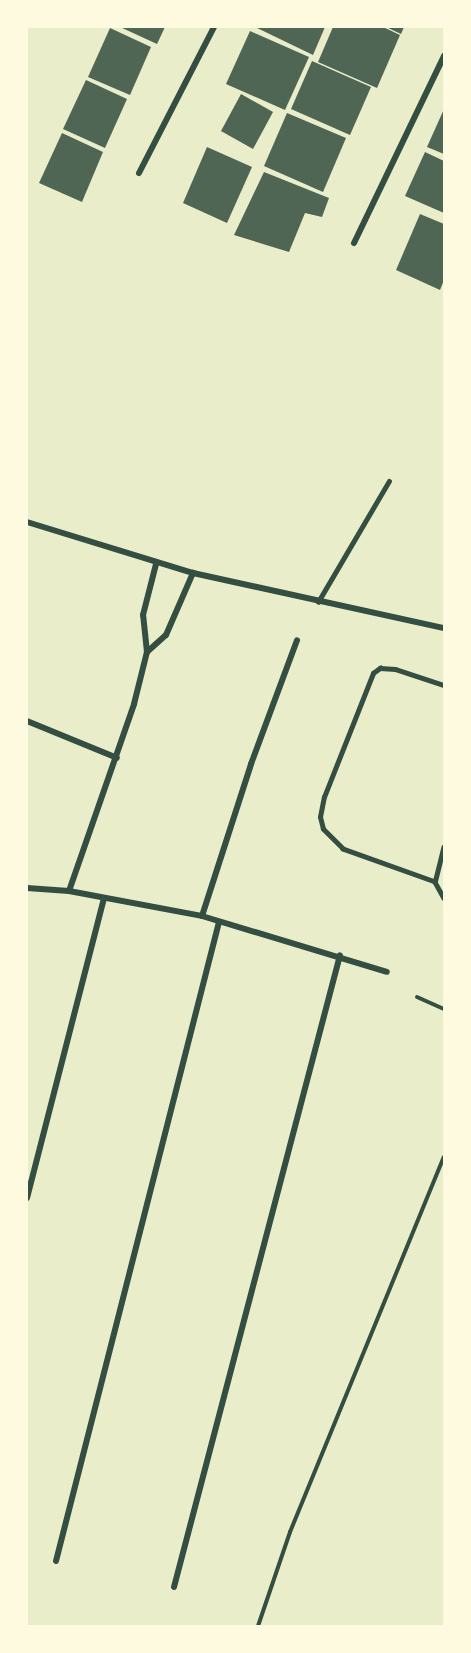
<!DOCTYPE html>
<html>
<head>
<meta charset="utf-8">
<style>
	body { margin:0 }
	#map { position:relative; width:471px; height:1653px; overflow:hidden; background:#e9edc9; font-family:Barlow,sans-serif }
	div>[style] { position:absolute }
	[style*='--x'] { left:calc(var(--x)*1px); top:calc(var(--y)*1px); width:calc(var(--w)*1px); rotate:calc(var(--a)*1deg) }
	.building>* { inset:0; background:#4f6655 }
	.path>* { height:4px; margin:-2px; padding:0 2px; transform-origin:2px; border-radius:2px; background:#344e41 }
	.service>* { height:4.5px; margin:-2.25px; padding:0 2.25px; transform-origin:2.25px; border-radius:2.25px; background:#344e41 }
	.minor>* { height:6px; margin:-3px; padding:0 3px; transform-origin:3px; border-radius:3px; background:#344e41 }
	span { translate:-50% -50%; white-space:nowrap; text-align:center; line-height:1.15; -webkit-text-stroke:4.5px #fefae0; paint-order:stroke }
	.frame { position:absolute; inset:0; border:28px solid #fefae0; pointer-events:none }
</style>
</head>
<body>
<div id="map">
	<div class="building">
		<div style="clip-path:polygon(120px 27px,165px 27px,157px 44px)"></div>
		<div style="clip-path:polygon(255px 27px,325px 27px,313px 55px)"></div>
		<div style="clip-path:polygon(333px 27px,383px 27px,400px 35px,377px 88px,318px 62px)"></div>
		<div style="clip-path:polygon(386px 27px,404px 27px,401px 34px)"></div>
		<div style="clip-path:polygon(110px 28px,151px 47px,130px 95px,88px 77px)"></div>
		<div style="clip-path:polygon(250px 31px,309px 57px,285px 110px,226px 84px)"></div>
		<div style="clip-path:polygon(312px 61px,371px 87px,350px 135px,291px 109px)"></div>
		<div style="clip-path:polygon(86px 80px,127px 99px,105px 148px,63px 129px)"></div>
		<div style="clip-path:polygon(241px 94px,273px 112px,253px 149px,221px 131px)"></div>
		<div style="clip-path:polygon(444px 109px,444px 154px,427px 147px)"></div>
		<div style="clip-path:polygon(287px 113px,346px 138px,323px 192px,264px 166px)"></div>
		<div style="clip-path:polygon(62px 133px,103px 152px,82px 202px,39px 183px)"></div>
		<div style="clip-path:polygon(207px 147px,252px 167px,227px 223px,183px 203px)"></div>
		<div style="clip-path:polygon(425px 152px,444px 161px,444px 213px,405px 196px)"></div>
		<div style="clip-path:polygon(264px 172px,329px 198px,322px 217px,305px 213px,289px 252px,234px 235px)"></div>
		<div style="clip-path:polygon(420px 214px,444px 224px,444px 280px,440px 290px,396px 270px)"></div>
	</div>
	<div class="path">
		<div style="--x:417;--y:997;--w:30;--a:24"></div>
		<div style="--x:258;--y:1626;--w:99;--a:-71.2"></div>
		<div style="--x:290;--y:1532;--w:405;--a:-67.7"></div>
	</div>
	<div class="service">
		<div style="--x:318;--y:602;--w:140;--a:-59.6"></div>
		<div style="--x:444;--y:847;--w:36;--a:104"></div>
		<div style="--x:435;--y:882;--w:18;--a:61"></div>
		<div style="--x:435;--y:882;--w:98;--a:-160.3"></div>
		<div style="--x:343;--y:849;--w:28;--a:-135"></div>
		<div style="--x:323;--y:829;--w:12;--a:-104"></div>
		<div style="--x:320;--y:817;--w:20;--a:-79"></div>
		<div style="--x:324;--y:797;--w:133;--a:-68.4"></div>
		<div style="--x:373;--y:673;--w:9;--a:-36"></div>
		<div style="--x:380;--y:668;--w:15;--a:4"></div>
		<div style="--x:395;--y:669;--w:52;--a:18.1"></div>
	</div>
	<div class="minor">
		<div style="--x:139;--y:173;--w:164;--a:-62.8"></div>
		<div style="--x:354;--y:243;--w:208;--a:-64.3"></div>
		<div style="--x:27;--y:522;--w:174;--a:17.1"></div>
		<div style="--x:193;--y:573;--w:257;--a:12.4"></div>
		<div style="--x:147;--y:652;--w:25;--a:-42"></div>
		<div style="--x:166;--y:635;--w:68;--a:-66.5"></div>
		<div style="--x:27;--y:721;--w:97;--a:22.3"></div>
		<div style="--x:27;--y:888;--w:42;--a:4.1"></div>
		<div style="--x:69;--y:891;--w:135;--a:10.6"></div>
		<div style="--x:202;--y:916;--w:193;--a:16.8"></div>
		<div style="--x:69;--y:891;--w:198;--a:-70.8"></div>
		<div style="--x:134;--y:704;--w:54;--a:-76"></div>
		<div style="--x:147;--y:652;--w:37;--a:-96"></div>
		<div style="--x:143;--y:615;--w:53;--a:-75.7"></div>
		<div style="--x:202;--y:916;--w:160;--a:-72.1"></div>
		<div style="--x:251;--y:764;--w:132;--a:-69.6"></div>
		<div style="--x:27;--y:1198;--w:309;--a:-75.6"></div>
		<div style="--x:56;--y:1561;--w:659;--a:-75.69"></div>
		<div style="--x:174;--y:1587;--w:653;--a:-75.28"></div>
	</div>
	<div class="frame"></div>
</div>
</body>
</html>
